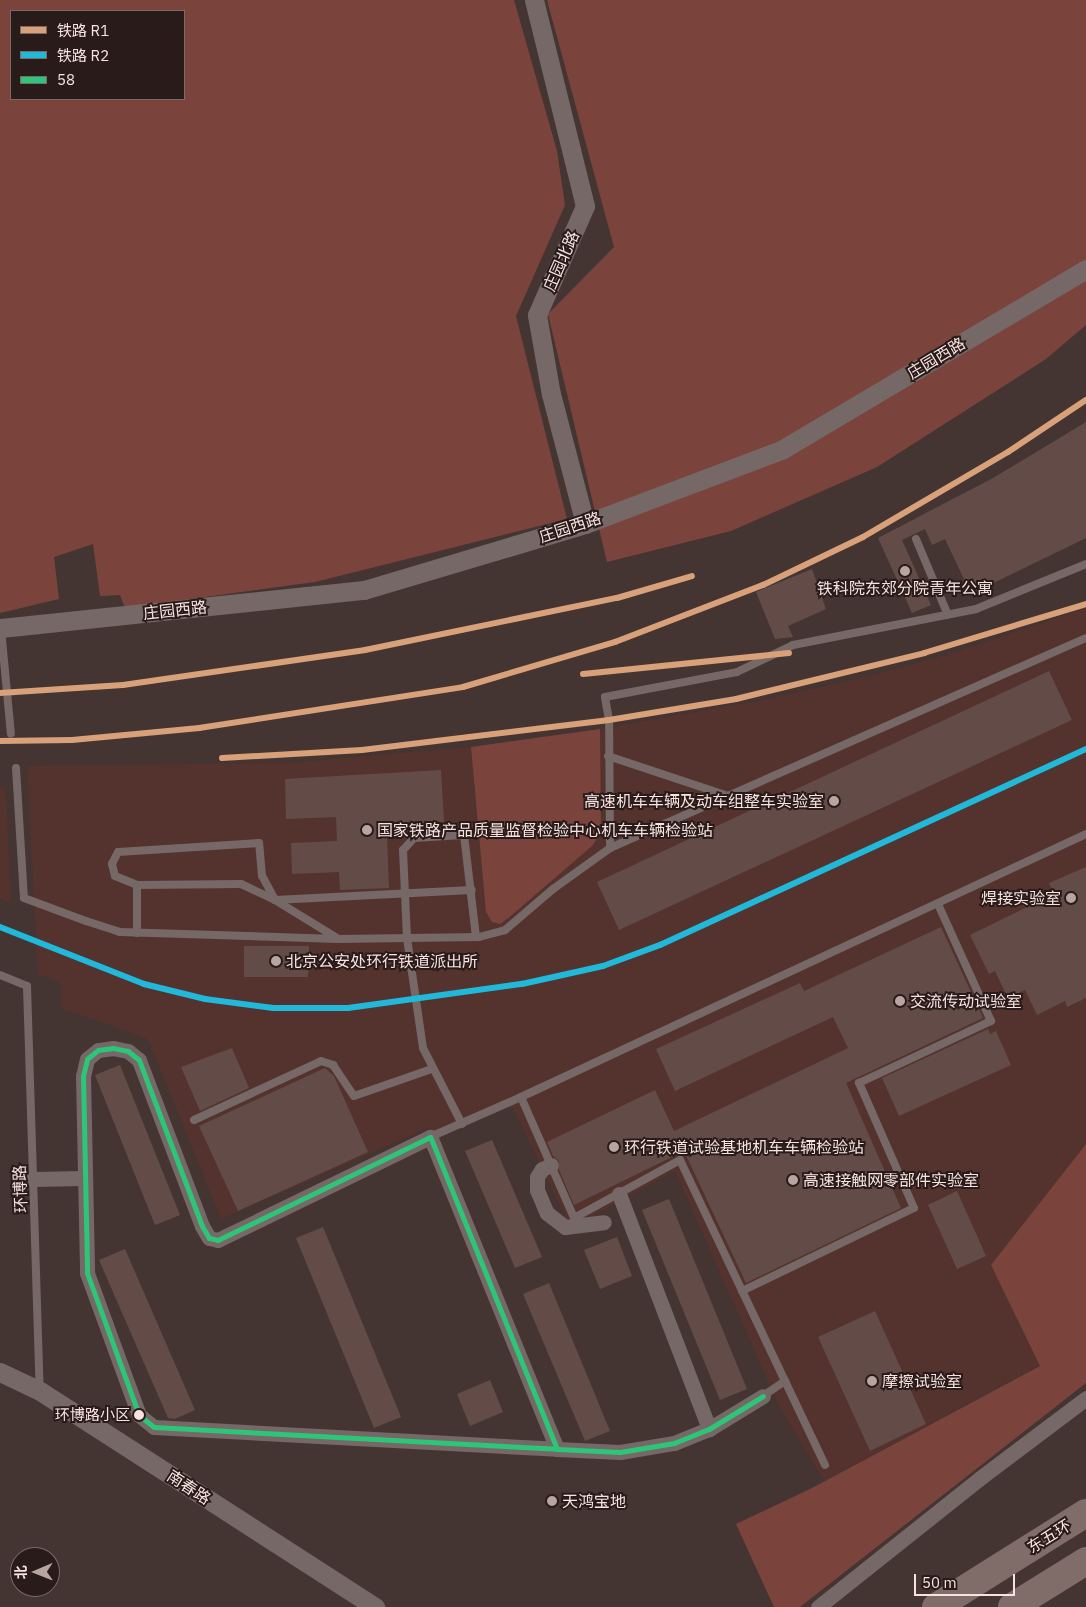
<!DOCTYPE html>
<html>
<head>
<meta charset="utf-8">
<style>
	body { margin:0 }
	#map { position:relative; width:1086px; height:1607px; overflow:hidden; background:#443532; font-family:"IBM Plex Sans","Noto Sans SC",sans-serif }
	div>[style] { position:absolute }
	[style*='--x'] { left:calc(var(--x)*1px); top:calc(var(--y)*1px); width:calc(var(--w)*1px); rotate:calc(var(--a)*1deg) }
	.built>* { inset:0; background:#54322e }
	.green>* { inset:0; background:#7a443c }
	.building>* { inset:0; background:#634c48 }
	.service>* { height:8px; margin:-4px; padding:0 4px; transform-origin:4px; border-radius:4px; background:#766866 }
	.minor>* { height:15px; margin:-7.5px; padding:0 7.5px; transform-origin:7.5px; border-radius:7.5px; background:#766866 }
	.tertiary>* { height:19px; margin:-9.5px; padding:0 9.5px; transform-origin:9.5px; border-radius:9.5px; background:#766866 }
	.motorway>* { height:28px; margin:-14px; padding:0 14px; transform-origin:14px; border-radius:14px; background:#806c69 }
	.bus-1>* { height:5px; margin:-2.5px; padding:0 2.5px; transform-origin:2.5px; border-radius:2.5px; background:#2dc577 }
	.rail-1>* { height:6px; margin:-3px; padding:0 3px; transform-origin:3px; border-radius:3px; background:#d9a179 }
	.rail-2>* { height:6px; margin:-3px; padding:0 3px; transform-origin:3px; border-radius:3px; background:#20b9da }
	.dots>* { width:14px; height:14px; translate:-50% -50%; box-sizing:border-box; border:2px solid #291b19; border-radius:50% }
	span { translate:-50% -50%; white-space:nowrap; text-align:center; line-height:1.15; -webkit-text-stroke:4px #291b19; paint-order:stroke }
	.bus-label { font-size:15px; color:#f6e2df }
	.right { translate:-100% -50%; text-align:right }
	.street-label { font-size:16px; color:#f6e2df }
	.poi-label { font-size:16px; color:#f6e2df }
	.left { translate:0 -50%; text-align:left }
	.legend { position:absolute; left:10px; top:10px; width:175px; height:90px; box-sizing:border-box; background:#291b19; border:1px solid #7b6b68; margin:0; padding:6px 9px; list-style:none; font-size:15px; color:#f6e2df }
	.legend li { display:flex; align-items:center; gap:10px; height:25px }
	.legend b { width:25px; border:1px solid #7b6b68 }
	.north { position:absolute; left:10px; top:1547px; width:50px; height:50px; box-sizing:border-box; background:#291b19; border:1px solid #7b6b68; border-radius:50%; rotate:269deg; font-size:14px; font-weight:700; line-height:20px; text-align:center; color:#f6e2df }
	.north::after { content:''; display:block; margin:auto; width:18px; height:22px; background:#b8a5a2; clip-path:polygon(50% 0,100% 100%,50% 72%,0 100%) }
	.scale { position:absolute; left:914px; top:1574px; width:101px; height:22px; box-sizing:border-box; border:2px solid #f6e2df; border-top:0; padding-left:6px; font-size:15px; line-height:18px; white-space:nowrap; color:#f6e2df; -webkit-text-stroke:4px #291b19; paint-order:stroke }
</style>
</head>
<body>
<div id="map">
	<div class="built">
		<div style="clip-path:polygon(1086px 608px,1086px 1144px,991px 1265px,1040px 1365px,824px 1481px,778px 1404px,675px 1171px,571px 1228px,512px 1106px,436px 1138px,430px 1127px,221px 1219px,148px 1039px,61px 1008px,61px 983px,38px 974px,27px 766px,288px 763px,471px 747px,600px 729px,768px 699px,869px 676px,953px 653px)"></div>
		<div style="clip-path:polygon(0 788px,6px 790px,11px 903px,0 899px)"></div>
	</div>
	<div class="green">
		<div style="clip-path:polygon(evenodd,0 0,514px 0,557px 151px,565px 205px,516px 316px,567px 519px,315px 582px,125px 608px,120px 595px,100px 596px,93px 544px,54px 557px,59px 599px,0 613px,0 0,11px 11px,184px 11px,184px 99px,11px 99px,11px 11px)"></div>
		<div style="clip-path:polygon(547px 0,1086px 0,1086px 325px,1046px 359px,877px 467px,731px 531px,607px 562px,548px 314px,614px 247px)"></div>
		<div style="clip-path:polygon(600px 729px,601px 833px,592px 846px,507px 919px,500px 924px,492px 922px,486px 912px,471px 747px)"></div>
		<div style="clip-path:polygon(1086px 1144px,1086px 1383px,800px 1607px,774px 1607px,736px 1524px,812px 1488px,1040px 1366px,991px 1265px)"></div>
	</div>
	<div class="building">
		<div style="clip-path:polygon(1086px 422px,1086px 538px,971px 594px,945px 539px,932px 545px,925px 529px,902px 540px,931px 605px,912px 613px,878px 538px,993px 478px)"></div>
		<div style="clip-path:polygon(812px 569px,826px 609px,788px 626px,793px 637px,775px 639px,756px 592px)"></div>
		<div style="clip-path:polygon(1049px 671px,1072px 720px,619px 930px,597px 882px)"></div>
		<div style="clip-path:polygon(441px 770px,444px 822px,398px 824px,398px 835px,387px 836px,389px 888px,340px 890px,339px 872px,292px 874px,291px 843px,337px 841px,336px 817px,286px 819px,285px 779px)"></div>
		<div style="clip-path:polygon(1086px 867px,1086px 998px,1067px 1007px,1065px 1001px,1037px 1015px,1025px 990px,1008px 998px,995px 971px,989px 974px,970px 935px,1054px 894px,1049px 883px)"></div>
		<div style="clip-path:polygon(941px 927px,983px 1018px,846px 1083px,901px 1208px,746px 1283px,684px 1151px,574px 1205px,559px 1170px,559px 1161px,553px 1156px,547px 1142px,655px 1090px,674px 1131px,848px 1048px,833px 1017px,675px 1091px,656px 1049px,800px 983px,804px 991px)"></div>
		<div style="clip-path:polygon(244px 946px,309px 946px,308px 977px,244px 977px)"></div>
		<div style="clip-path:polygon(988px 1029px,990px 1034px,996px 1031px,1011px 1065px,899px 1116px,882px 1078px)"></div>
		<div style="clip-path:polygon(232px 1048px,249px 1088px,200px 1111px,181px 1067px)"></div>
		<div style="clip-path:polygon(120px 1065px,180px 1215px,155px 1225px,95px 1075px)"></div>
		<div style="clip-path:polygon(325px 1068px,334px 1076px,368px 1152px,238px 1211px,199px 1126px)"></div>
		<div style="clip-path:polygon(492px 1140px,542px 1257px,515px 1268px,465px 1151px)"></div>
		<div style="clip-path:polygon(957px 1191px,986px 1256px,957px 1269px,928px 1205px)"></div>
		<div style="clip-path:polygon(669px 1199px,747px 1389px,720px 1400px,642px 1210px)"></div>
		<div style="clip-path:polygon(323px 1227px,401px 1417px,374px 1428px,296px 1238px)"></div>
		<div style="clip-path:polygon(617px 1237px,632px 1276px,600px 1289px,584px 1250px)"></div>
		<div style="clip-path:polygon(125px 1249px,195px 1410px,175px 1419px,168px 1418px,99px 1260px)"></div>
		<div style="clip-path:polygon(549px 1283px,610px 1431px,585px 1441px,523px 1294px)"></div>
		<div style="clip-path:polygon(875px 1311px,926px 1424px,870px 1451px,818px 1337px)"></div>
		<div style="clip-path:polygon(490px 1380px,503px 1412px,470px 1426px,457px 1394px)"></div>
	</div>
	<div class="service">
		<div style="--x:916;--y:539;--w:82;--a:67.2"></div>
		<div style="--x:1;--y:629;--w:105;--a:84.6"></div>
		<div style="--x:608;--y:756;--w:126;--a:18.4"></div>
		<div style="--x:16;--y:768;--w:130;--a:86.5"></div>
		<div style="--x:24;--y:898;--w:66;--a:20.4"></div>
		<div style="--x:86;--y:921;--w:35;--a:18"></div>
		<div style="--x:119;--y:932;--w:219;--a:1.8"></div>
		<div style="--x:338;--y:939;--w:141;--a:-0.8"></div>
		<div style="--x:479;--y:937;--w:27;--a:-15"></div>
		<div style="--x:505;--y:930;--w:63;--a:-40.5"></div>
		<div style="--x:553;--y:889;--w:70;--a:-35.7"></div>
		<div style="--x:610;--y:848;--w:128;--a:-90.4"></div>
		<div style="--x:609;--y:720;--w:23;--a:-100"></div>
		<div style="--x:605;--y:697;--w:134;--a:-10.7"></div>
		<div style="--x:737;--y:672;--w:62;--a:-25.7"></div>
		<div style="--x:793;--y:645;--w:187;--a:-11.1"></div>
		<div style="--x:976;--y:609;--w:119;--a:-22.2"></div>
		<div style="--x:610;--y:848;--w:520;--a:-23.81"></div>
		<div style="--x:137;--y:933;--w:48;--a:-90"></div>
		<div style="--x:337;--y:938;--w:73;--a:-148.5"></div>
		<div style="--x:275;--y:900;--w:27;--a:-118"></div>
		<div style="--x:262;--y:876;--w:33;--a:-95"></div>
		<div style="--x:259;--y:843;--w:141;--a:176.3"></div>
		<div style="--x:118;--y:852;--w:13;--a:117"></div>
		<div style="--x:112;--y:864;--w:12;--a:76"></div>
		<div style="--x:115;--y:876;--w:24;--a:22"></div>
		<div style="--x:137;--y:885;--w:104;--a:-0.6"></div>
		<div style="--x:241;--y:884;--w:38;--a:25"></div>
		<div style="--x:275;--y:900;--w:197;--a:-2.9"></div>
		<div style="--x:0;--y:975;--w:29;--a:22"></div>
		<div style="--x:27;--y:986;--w:404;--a:88.2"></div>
		<div style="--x:521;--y:1097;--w:132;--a:66.3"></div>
		<div style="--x:574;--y:1218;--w:121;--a:-28.7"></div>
		<div style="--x:680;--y:1160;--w:245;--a:64.6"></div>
		<div style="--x:785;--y:1381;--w:27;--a:146"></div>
		<div style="--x:194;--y:1120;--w:140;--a:-24.9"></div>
		<div style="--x:321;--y:1061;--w:13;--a:18"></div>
		<div style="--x:333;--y:1065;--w:37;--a:56"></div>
		<div style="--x:354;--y:1096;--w:83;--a:-19.1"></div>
		<div style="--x:462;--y:1124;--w:85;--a:-117.2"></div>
		<div style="--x:423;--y:1048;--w:111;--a:-98.3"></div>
		<div style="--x:407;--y:938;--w:88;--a:-92.6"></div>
		<div style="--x:403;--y:850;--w:16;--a:-47"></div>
		<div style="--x:414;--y:838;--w:50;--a:-3.4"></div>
		<div style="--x:464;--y:835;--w:103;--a:83.3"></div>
		<div style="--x:430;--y:1137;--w:99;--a:-23.7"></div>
		<div style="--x:521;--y:1097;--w:623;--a:-24.96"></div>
		<div style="--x:742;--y:1291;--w:191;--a:-25.8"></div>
		<div style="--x:914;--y:1208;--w:137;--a:-113.7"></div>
		<div style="--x:859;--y:1083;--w:146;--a:-25.2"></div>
		<div style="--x:991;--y:1021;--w:128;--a:-114.4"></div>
		<div style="--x:785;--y:1381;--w:93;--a:64.5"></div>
	</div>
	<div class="minor">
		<div style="--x:551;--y:1165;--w:10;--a:156"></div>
		<div style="--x:542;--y:1169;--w:9;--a:122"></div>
		<div style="--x:537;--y:1177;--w:13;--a:90"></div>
		<div style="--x:537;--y:1190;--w:25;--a:67"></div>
		<div style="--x:547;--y:1213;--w:23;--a:38"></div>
		<div style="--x:565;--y:1227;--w:39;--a:-7"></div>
		<div style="--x:33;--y:1179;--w:50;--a:-1.1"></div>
		<div style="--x:619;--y:1194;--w:252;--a:69"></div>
		<div style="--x:557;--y:1449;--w:337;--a:-112.1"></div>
		<div style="--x:430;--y:1137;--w:236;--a:154.1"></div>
		<div style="--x:218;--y:1240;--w:9;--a:-167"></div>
		<div style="--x:209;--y:1238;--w:14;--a:-120"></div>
		<div style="--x:202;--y:1226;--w:178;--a:-110.8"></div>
		<div style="--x:139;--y:1060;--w:14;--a:-141"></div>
		<div style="--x:128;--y:1051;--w:15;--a:-169"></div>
		<div style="--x:113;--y:1048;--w:15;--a:172"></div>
		<div style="--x:98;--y:1050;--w:14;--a:141"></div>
		<div style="--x:87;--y:1059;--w:17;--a:103"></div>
		<div style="--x:83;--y:1076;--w:197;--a:88.8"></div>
		<div style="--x:87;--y:1273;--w:151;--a:69.9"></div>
		<div style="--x:139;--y:1415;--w:19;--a:39"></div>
		<div style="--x:154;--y:1427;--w:404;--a:3.1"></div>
		<div style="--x:557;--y:1449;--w:63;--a:2.7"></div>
		<div style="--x:620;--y:1452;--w:55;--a:-9.5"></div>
		<div style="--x:674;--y:1443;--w:38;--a:-22"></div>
		<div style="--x:709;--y:1429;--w:63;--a:-31.4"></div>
		<div style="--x:818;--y:1607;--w:207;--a:-38.5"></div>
		<div style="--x:980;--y:1478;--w:133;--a:-37"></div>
	</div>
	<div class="tertiary">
		<div style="--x:534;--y:0;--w:212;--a:76.1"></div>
		<div style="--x:585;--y:206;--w:119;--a:113.8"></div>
		<div style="--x:537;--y:315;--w:80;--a:80"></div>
		<div style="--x:551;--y:394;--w:134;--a:75.3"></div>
		<div style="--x:1;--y:628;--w:365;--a:-6"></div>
		<div style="--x:364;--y:590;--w:231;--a:-16.6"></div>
		<div style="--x:585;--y:524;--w:212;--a:-20.7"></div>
		<div style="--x:783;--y:449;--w:352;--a:-30.7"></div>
		<div style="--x:0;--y:1372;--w:44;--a:25.4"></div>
		<div style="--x:40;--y:1391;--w:399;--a:32.8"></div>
	</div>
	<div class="motorway">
		<div style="--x:936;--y:1607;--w:177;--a:-32.1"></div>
		<div style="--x:1012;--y:1607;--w:87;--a:-31.9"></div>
	</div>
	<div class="bus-1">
		<div style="--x:557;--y:1449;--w:337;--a:-112.1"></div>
		<div style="--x:430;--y:1137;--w:236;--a:154.1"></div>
		<div style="--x:218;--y:1240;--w:9;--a:-167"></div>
		<div style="--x:209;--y:1238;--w:14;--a:-120"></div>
		<div style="--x:202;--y:1226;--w:178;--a:-110.8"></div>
		<div style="--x:139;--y:1060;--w:14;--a:-141"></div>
		<div style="--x:128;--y:1051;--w:15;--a:-169"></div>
		<div style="--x:113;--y:1048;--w:15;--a:172"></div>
		<div style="--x:98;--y:1050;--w:14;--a:141"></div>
		<div style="--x:87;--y:1059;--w:17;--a:103"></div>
		<div style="--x:83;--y:1076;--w:197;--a:88.8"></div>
		<div style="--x:87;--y:1273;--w:151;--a:69.9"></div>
		<div style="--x:139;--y:1415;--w:19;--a:39"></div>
		<div style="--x:154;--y:1427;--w:404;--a:3.1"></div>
		<div style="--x:557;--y:1449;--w:63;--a:2.7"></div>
		<div style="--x:620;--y:1452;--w:55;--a:-9.5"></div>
		<div style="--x:674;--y:1443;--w:38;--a:-22"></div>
		<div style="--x:709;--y:1429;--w:63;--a:-31.4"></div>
	</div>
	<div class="rail-1">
		<div style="--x:583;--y:674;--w:207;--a:-5.8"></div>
		<div style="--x:0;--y:693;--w:123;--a:-3.7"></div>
		<div style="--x:123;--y:685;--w:245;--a:-8.2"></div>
		<div style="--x:365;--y:650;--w:257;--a:-11.7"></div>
		<div style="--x:617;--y:598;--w:78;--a:-16.3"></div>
		<div style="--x:0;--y:741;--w:72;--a:-0.8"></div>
		<div style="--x:72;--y:740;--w:128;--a:-5.4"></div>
		<div style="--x:199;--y:728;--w:267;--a:-8.8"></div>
		<div style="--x:463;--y:687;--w:159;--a:-16.5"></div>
		<div style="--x:615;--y:642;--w:159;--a:-21.1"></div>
		<div style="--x:763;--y:585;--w:111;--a:-25.6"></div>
		<div style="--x:863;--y:537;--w:168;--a:-30.4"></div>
		<div style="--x:1008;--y:452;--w:94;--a:-33.7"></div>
		<div style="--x:222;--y:758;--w:140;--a:-3.3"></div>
		<div style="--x:362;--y:750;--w:249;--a:-6.9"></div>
		<div style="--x:609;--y:720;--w:129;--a:-9.4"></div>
		<div style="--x:736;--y:699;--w:194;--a:-13.7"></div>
		<div style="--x:924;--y:653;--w:169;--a:-16.8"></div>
	</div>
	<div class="rail-2">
		<div style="--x:0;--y:927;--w:155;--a:21.6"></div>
		<div style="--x:144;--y:984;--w:63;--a:13.8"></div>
		<div style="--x:205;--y:999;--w:69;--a:7.5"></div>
		<div style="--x:273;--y:1008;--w:75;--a:0"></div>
		<div style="--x:348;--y:1008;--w:176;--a:-7.9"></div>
		<div style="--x:522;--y:984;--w:83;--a:-12.5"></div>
		<div style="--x:603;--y:966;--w:61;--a:-20.2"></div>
		<div style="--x:660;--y:945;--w:469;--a:-24.7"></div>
	</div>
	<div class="dots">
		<div style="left:905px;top:571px;background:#b8a5a2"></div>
		<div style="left:834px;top:801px;background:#b8a5a2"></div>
		<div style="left:367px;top:830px;background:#b8a5a2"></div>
		<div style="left:1071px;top:898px;background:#b8a5a2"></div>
		<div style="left:276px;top:961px;background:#b8a5a2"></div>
		<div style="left:900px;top:1001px;background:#b8a5a2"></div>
		<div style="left:614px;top:1147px;background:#b8a5a2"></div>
		<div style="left:793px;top:1180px;background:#b8a5a2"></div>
		<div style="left:872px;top:1381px;background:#b8a5a2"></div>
		<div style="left:139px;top:1415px;background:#f6e2df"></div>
		<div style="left:552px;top:1501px;background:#b8a5a2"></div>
	</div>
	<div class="bus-label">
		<span class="right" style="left:130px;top:1415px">环博路小区</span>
	</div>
	<div class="street-label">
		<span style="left:561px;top:261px;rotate:-66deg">庄园北路</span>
		<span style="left:936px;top:358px;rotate:-31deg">庄园西路</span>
		<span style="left:570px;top:527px;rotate:-18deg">庄园西路</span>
		<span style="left:175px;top:610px;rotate:-6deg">庄园西路</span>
		<span style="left:20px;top:1189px;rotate:-92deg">环博路</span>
		<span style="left:189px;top:1487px;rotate:33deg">南春路</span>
		<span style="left:1049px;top:1536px;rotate:-32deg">东五环</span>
	</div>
	<div class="poi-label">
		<span style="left:905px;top:588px">铁科院东郊分院青年公寓</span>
		<span class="right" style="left:824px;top:801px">高速机车车辆及动车组整车实验室</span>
		<span class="left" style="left:377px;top:830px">国家铁路产品质量监督检验中心机车车辆检验站</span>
		<span class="right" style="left:1061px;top:898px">焊接实验室</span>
		<span class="left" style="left:286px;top:961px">北京公安处环行铁道派出所</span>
		<span class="left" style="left:910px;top:1001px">交流传动试验室</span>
		<span class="left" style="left:624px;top:1147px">环行铁道试验基地机车车辆检验站</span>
		<span class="left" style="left:803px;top:1180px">高速接触网零部件实验室</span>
		<span class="left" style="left:882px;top:1381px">摩擦试验室</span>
		<span class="left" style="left:562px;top:1501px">天鸿宝地</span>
	</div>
	<ul class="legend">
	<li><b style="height:6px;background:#d9a179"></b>铁路 R1</li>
	<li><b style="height:6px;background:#20b9da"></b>铁路 R2</li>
	<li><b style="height:6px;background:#2dc577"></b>58</li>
	</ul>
	<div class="north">北</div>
	<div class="scale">50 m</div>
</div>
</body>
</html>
